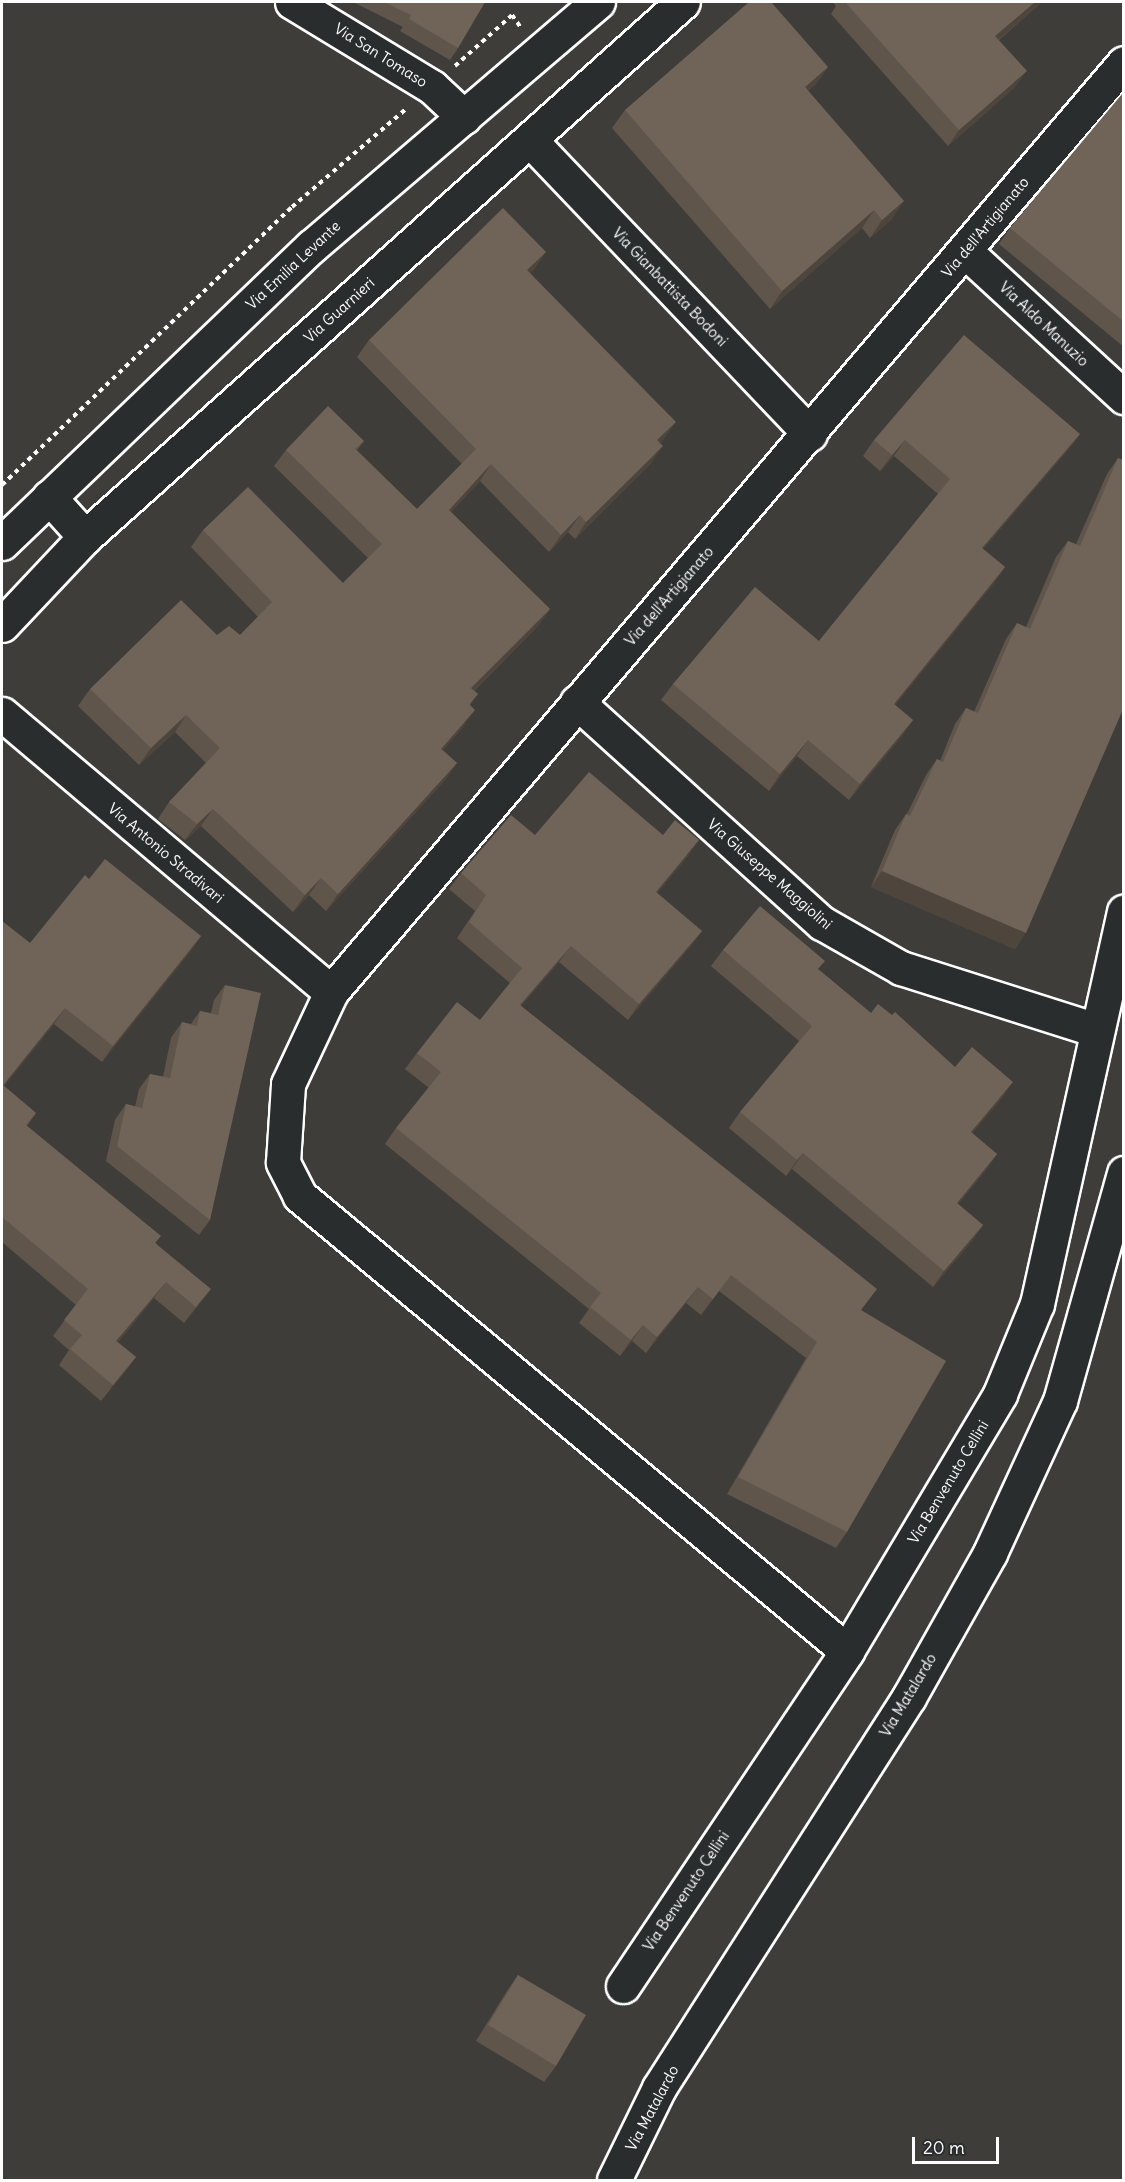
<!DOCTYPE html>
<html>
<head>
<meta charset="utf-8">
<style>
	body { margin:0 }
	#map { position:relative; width:1125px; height:2182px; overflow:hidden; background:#3f3d3a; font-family:Delius,sans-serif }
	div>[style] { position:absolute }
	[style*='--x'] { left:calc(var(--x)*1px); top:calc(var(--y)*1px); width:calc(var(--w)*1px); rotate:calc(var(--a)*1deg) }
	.path>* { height:4px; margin-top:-2px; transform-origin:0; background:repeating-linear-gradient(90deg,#fff 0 4.5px,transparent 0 9px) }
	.roads { filter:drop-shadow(2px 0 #fff) drop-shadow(-2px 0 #fff) drop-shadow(0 2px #fff) drop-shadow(0 -2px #fff) }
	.minor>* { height:33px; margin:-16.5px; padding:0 16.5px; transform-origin:16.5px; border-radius:16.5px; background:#2a2d2e }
	.major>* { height:33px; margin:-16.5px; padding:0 16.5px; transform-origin:16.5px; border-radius:16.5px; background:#2a2d2e }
	.wall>* { inset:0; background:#60554b }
	.shaded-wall>* { inset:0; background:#4e453d }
	.building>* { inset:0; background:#706357 }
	span { translate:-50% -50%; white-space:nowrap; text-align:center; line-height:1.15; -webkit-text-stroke:5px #2a2d2e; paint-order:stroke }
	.street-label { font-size:15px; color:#fff }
	.frame { position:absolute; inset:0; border:3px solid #fff; pointer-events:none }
	.scale { position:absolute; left:912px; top:2137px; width:87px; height:27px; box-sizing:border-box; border:3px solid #fff; border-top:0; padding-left:8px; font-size:18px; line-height:21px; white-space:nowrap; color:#fff; -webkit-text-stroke:4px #2a2d2e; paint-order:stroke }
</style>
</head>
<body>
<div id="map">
	<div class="path">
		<div style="--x:455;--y:66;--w:76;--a:-41.8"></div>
		<div style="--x:512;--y:15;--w:16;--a:55"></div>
		<div style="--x:2;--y:485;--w:402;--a:-43.8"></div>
		<div style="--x:292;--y:207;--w:152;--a:-40.7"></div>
	</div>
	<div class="roads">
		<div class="minor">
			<div style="--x:292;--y:2;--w:164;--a:31.3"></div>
			<div style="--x:432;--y:87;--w:44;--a:43.2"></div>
			<div style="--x:530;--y:140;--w:406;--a:46.4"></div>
			<div style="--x:965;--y:251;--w:216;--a:42.6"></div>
			<div style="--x:49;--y:497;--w:54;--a:48"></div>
			<div style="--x:2;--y:625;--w:121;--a:-46.7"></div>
			<div style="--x:85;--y:537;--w:802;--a:-41.82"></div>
			<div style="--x:577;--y:702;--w:330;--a:42.1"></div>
			<div style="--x:822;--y:923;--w:91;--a:29.7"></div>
			<div style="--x:901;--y:968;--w:205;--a:17.6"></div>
			<div style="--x:2;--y:714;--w:431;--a:40.2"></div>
			<div style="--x:847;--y:1651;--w:712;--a:-140.25"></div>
			<div style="--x:300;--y:1196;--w:38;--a:-117"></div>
			<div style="--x:283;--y:1162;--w:78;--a:-86.3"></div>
			<div style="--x:288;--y:1084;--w:102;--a:-64.9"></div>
			<div style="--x:331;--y:992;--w:1221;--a:-49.52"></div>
			<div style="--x:623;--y:1986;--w:403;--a:-56.2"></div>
			<div style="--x:847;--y:1651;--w:299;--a:-59.2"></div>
			<div style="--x:1000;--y:1394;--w:97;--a:-67.7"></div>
			<div style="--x:1037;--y:1304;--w:402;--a:-77.5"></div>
			<div style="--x:614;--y:2180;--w:102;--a:-63.9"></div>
			<div style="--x:659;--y:2088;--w:464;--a:-57.4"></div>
			<div style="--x:909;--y:1697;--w:165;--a:-60.6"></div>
			<div style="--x:990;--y:1553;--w:167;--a:-65.3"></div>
			<div style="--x:1060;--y:1401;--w:237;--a:-74.3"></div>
		</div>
		<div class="major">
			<div style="--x:2;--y:543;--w:429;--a:-43.8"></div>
			<div style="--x:312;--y:246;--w:376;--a:-40.5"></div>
		</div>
	</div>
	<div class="wall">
		<div style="clip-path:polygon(353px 2px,485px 2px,458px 48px,450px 60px,400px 31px,403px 27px)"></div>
		<div style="clip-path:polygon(832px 2px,1042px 2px,999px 40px,1015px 87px,948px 146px,831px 14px,836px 6px)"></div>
		<div style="clip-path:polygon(828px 67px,815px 85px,808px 91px,892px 219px,870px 238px,862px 228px,770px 309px,612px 128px,625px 110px)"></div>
		<div style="clip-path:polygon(1124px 92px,1124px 347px,999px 244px,1010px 228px)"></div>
		<div style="clip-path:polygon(546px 252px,534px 269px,530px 273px,664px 439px,660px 443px,651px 463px,575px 539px,568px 532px,549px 552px,480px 481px,451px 512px,550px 609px,538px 626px,474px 691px,478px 694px,470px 705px,463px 727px,443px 750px,457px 763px,445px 780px,326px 911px,309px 895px,293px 912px,201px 826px,185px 840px,158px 819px,169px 802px,206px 763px,175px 732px,139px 765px,78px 706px,90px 689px,217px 635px,240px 635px,258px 617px,191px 547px,203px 530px,343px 583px,368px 558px,274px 466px,286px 450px,364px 441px,357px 450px,417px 509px,462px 464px,357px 357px,369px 340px)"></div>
		<div style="clip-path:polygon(1080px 434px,1068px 450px,983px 549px,1005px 567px,994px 583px,895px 705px,913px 720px,902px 736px,849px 800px,797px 756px,769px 791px,661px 700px,673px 684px,819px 641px,938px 494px,894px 456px,880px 471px,863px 456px,874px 440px)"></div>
		<div style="clip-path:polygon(1118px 458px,1015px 949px,871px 887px,895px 830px,906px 814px,907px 814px,926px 775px,937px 759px,940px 761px,955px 724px,966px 708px,974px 712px,1006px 639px,1017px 623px,1026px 627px,1056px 557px,1068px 541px,1076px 544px,1107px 474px)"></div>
		<div style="clip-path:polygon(535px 835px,688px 856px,657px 893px,702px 931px,690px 947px,628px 1020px,559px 962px,521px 1006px,862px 1310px,847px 1532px,836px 1548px,727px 1494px,806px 1358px,719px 1291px,701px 1315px,686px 1303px,646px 1353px,632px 1341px,620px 1356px,579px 1323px,589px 1309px,385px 1144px,396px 1128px,429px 1088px,405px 1069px,417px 1053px,480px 1020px,510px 983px,457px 938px,475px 911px,449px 889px,461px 873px)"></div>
		<div style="clip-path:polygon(89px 879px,201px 936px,190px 952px,102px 1062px,54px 1024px,4px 1086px,36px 1113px,27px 1126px,156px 1243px,199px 1305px,184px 1323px,154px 1298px,118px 1342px,136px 1357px,124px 1373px,101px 1401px,59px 1365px,69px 1350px,53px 1336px,76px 1305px,2px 1242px,2px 921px,30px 943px)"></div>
		<div style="clip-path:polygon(723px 950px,819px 970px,871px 1013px,1002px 1098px,972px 1133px,997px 1154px,986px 1170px,958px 1204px,983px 1225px,972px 1241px,933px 1287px,792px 1169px,786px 1176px,729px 1128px,740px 1112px,799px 1041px,711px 966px)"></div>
		<div style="clip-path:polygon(225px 985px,210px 1220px,199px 1235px,106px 1161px,115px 1120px,126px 1104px,135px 1107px,139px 1089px,150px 1074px,163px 1077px,171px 1038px,182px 1022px,191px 1024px,200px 1011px,211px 1013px,214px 1000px)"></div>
		<div style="clip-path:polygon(518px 1975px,556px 2066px,544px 2082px,476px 2041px,507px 1991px)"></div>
	</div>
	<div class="shaded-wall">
		<div style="clip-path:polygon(1035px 2px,1042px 2px,984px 52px,995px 36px)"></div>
		<div style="clip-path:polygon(828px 67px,815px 85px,792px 105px,805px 87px)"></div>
		<div style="clip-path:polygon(1027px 71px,1015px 87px,948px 146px,959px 130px)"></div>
		<div style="clip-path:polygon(904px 201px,892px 219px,870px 238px,882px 220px)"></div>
		<div style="clip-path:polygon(874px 210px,862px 228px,770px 309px,782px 291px)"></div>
		<div style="clip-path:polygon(546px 252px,534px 269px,515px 287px,527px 270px)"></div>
		<div style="clip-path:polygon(676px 422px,664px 439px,645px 457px,657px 440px)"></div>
		<div style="clip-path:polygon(1080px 434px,1068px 450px,970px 564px,982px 548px)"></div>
		<div style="clip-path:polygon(905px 440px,894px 456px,880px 471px,892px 455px)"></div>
		<div style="clip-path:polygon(663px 446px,651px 463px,575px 539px,586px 522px)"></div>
		<div style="clip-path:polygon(491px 464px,480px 481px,437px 527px,449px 510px)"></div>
		<div style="clip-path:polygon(580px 515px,568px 532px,549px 552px,561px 535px)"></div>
		<div style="clip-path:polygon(1005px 567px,994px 583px,883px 720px,894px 704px)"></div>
		<div style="clip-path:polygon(550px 609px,538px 626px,459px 705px,471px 688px)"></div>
		<div style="clip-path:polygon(475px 710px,463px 727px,429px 766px,441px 749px)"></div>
		<div style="clip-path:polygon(186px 715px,175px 732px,139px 765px,151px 748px)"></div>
		<div style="clip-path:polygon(913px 720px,902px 736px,849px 800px,860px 784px)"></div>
		<div style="clip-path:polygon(808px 740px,797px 756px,769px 791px,780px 774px)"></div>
		<div style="clip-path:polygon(457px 763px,445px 780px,326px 911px,338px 894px)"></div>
		<div style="clip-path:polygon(213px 809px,201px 826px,185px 840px,197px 824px)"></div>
		<div style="clip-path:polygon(699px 840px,688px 856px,645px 908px,656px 892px)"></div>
		<div style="clip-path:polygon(882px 871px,1026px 933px,1015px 949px,871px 887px)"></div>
		<div style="clip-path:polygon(321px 878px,309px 895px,293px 912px,305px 895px)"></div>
		<div style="clip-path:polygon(702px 931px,690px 947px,628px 1020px,639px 1004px)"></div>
		<div style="clip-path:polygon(201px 936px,190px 952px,102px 1062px,113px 1046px)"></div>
		<div style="clip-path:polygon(571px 946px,559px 962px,508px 1021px,520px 1005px)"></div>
		<div style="clip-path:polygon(65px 1008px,54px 1024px,2px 1089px,2px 1087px)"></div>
		<div style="clip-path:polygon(1013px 1082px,1002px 1098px,960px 1148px,971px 1132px)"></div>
		<div style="clip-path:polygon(803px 1153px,792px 1169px,786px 1176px,797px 1160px)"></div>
		<div style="clip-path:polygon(997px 1154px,986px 1170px,945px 1219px,957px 1203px)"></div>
		<div style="clip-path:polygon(983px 1225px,972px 1241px,933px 1287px,944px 1271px)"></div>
		<div style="clip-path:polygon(166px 1282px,154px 1298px,105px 1357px,116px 1341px)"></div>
		<div style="clip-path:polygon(698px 1287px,686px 1303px,646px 1353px,657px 1337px)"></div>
		<div style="clip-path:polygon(211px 1289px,199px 1305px,184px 1323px,196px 1307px)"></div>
		<div style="clip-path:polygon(643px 1325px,632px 1341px,620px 1356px,631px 1340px)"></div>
		<div style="clip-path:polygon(136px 1357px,124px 1373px,101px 1401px,113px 1385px)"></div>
	</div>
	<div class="building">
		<div style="clip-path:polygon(384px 2px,485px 2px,458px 48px,409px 19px,411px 15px)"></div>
		<div style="clip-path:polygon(749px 2px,771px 2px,828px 67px,805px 87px,904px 201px,882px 220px,874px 210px,782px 291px,625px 110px)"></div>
		<div style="clip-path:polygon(845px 2px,1035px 2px,995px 36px,1027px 71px,959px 130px)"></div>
		<div style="clip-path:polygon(1124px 92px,1124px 322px,1010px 228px)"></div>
		<div style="clip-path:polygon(503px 208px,546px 252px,527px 270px,676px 422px,657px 440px,663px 446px,586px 522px,580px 515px,561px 535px,491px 464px,449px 510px,550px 609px,471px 688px,478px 694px,469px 704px,475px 710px,441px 749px,457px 763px,338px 894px,321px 878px,305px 895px,213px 809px,197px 824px,169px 802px,220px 748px,186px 715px,151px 748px,90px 689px,181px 600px,217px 635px,229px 626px,240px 635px,272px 602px,203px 530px,248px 487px,343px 583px,382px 544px,286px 450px,328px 406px,364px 441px,355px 449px,417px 509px,476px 449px,369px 340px)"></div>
		<div style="clip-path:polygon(964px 335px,1080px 434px,982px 548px,1005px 567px,894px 704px,913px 720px,860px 784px,808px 740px,780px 774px,673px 684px,755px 587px,819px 641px,950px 479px,905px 440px,892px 455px,874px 440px)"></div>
		<div style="clip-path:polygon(1118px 458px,1124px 460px,1124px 707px,1026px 933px,882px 871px,906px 814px,910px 816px,937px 759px,943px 762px,966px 708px,978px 713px,1017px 623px,1030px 629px,1068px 541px,1080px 546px)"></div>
		<div style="clip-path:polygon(589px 772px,663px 835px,675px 820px,699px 840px,656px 892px,702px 931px,639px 1004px,571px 946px,520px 1005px,877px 1289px,861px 1310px,946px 1361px,847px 1532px,738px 1477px,817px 1342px,731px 1275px,713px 1299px,698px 1287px,657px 1337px,643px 1325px,631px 1340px,590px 1307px,601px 1293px,396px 1128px,441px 1072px,417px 1053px,457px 1002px,480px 1020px,522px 968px,469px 922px,486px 895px,461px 873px,511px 815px,535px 835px)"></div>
		<div style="clip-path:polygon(105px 859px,201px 936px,113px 1046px,65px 1008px,3px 1085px,36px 1113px,26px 1125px,161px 1236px,155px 1243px,211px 1289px,196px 1307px,166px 1282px,116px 1341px,136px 1357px,113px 1385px,70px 1349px,82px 1335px,64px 1320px,88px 1289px,2px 1217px,2px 921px,30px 943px,85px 875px,89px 879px)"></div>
		<div style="clip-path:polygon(760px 906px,825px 961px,818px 969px,871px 1013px,878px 1004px,892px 1015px,895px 1012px,955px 1067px,972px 1047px,1013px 1082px,971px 1132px,997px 1154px,957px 1203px,983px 1225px,944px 1271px,803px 1153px,797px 1160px,740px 1112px,812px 1026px,723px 950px)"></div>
		<div style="clip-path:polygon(225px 985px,261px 993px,210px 1220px,117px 1146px,126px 1104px,142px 1108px,150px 1074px,170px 1078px,182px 1022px,197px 1026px,200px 1011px,218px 1015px)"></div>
		<div style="clip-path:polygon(518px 1975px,586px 2015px,556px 2066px,488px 2025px)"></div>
	</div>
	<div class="street-label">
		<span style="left:381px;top:55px;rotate:32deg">Via San Tomaso</span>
		<span style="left:985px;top:227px;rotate:-50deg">Via dell'Artigianato</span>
		<span style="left:293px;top:265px;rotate:-43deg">Via Emilia Levante</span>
		<span style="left:670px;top:287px;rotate:46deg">Via Gianbattista Bodoni</span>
		<span style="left:339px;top:310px;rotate:-42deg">Via Guarnieri</span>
		<span style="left:1044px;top:324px;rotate:43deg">Via Aldo Manuzio</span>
		<span style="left:669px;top:596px;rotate:-49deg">Via dell'Artigianato</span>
		<span style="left:166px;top:853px;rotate:40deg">Via Antonio Stradivari</span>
		<span style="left:770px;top:874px;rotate:41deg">Via Giuseppe Maggiolini</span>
		<span style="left:948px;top:1482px;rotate:-59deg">Via Benvenuto Cellini</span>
		<span style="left:908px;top:1695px;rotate:-59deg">Via Matalardo</span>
		<span style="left:686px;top:1891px;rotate:-56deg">Via Benvenuto Cellini</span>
		<span style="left:652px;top:2108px;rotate:-62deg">Via Matalardo</span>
	</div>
	<div class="frame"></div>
	<div class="scale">20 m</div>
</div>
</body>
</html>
